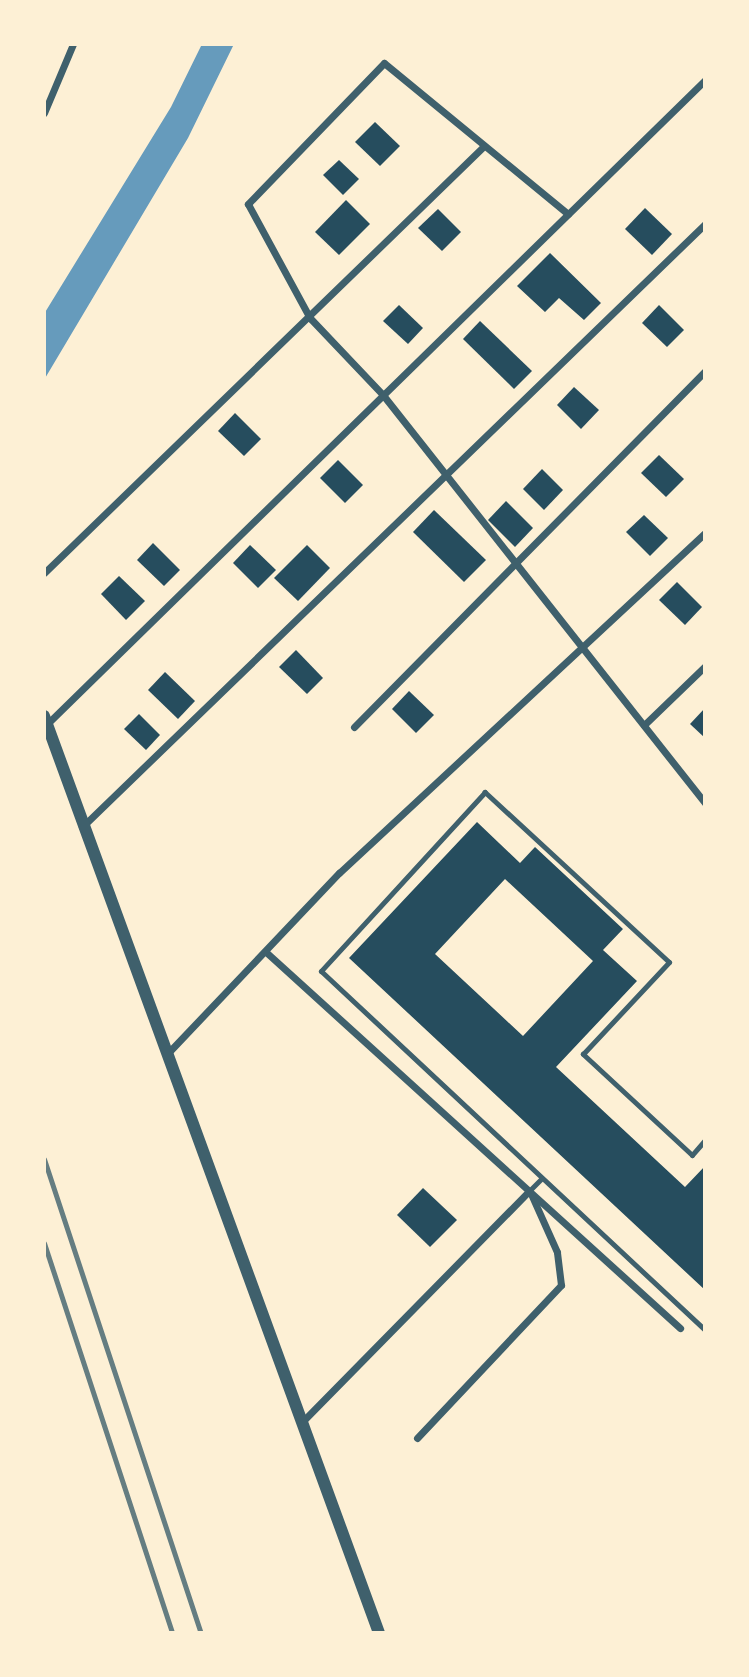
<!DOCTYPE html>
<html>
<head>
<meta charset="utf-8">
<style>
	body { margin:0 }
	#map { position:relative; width:749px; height:1677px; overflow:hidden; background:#fdf0d5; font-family:"Noto Sans",sans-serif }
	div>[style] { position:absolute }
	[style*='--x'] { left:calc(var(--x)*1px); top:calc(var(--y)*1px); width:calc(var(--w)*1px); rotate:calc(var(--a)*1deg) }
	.water>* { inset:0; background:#669bbc }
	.building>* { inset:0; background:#264d5e }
	.service>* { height:5px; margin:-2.5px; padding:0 2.5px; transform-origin:2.5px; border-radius:2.5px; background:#3f606c }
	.minor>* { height:7px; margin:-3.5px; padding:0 3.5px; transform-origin:3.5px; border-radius:3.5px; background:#3f606c }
	.tertiary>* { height:12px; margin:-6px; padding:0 6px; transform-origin:6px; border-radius:6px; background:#3f606c }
	.rail>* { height:5px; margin:-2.5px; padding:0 2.5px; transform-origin:2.5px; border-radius:2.5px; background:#657d81 }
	span { translate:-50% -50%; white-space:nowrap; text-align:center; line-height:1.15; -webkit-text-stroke:6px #fdf0d5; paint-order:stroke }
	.frame { position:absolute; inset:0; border:46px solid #fdf0d5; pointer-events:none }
</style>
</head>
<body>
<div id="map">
	<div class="water">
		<div style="clip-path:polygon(202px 44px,234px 44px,188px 138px,44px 380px,44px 314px,171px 107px)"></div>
	</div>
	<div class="building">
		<div style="clip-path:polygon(375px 122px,400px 146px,380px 166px,355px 142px)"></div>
		<div style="clip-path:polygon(339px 160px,359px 179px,343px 195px,323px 175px)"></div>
		<div style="clip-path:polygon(346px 200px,370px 224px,339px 255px,315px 232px)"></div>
		<div style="clip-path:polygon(645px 208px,672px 234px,652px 255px,625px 229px)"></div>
		<div style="clip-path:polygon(438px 209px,461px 232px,442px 251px,418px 228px)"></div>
		<div style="clip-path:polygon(550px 253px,601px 303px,584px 320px,559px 298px,545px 312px,517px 286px)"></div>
		<div style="clip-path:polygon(399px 305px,423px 328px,408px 344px,383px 321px)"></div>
		<div style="clip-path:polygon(659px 305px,684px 330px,667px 347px,642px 323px)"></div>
		<div style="clip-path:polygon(480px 321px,532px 371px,514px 389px,463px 339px)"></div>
		<div style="clip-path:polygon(574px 387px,599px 410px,581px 429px,557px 405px)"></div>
		<div style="clip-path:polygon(235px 413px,261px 439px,244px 456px,218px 431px)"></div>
		<div style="clip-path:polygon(659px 455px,684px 479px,666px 497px,641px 473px)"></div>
		<div style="clip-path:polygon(338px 460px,363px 485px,345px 503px,320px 478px)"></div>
		<div style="clip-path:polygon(542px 469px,563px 490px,544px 510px,523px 489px)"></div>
		<div style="clip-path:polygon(506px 501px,533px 528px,515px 547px,488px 520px)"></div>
		<div style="clip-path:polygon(434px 510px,486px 560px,464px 582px,413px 532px)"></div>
		<div style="clip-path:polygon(644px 515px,668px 538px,650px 556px,626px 532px)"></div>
		<div style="clip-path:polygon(153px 543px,180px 570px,164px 586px,137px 560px)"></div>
		<div style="clip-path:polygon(250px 545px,276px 570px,258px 588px,233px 563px)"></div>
		<div style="clip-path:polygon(307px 545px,330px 568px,298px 601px,274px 578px)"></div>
		<div style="clip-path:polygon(119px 576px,145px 601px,126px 620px,101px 594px)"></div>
		<div style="clip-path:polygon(677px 582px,702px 607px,685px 625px,659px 600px)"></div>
		<div style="clip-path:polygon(296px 650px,323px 678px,307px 694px,279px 667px)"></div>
		<div style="clip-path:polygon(165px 672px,195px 701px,178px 719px,148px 690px)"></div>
		<div style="clip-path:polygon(409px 691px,434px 715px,416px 733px,392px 709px)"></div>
		<div style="clip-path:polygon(705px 708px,705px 738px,690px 724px)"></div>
		<div style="clip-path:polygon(139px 714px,160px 735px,146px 750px,124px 729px)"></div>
		<div style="clip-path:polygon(evenodd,477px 822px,520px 863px,535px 847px,623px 929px,603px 950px,637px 981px,556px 1067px,685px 1187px,705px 1166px,705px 1290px,349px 958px,477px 822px,505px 879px,593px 961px,523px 1036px,435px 954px,505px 879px)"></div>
		<div style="clip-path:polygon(423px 1188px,457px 1220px,430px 1247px,397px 1215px)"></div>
	</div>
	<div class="service">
		<div style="--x:705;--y:1140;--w:20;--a:131"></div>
		<div style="--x:692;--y:1155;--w:149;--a:-137.2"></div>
		<div style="--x:583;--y:1054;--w:126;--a:-46.9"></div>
		<div style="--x:669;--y:962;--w:251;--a:-137.3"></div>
		<div style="--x:485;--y:792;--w:243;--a:132.5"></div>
		<div style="--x:321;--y:971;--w:526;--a:43.07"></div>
		<div style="--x:529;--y:1191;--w:18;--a:-45"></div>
	</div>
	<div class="minor">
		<div style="--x:44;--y:113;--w:75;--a:-67.2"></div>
		<div style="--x:568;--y:214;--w:238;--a:-140.6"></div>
		<div style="--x:384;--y:63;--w:196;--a:134"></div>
		<div style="--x:248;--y:204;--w:130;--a:61.5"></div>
		<div style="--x:310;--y:318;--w:106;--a:46.5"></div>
		<div style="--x:383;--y:395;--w:520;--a:51.72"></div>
		<div style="--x:44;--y:573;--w:613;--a:-44.14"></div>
		<div style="--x:47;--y:724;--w:921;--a:-44.38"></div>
		<div style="--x:644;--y:725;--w:85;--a:-44"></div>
		<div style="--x:354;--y:727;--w:500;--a:-45.4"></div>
		<div style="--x:82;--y:827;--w:867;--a:-44.07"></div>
		<div style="--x:267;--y:953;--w:558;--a:42.24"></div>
		<div style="--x:167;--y:1054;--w:250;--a:-46.5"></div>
		<div style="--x:339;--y:873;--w:500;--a:-42.9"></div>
		<div style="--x:302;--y:1422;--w:324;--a:-45.5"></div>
		<div style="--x:417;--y:1438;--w:210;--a:-46.7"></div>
		<div style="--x:561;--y:1285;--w:33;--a:-97"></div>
		<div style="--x:557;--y:1252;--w:64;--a:-114.1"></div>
	</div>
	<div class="tertiary">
		<div style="--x:44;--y:716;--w:976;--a:69.93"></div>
	</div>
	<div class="rail">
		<div style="--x:44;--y:1159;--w:499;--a:71.7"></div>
		<div style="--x:44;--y:1243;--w:410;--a:71.8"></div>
	</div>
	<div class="frame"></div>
</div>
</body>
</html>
